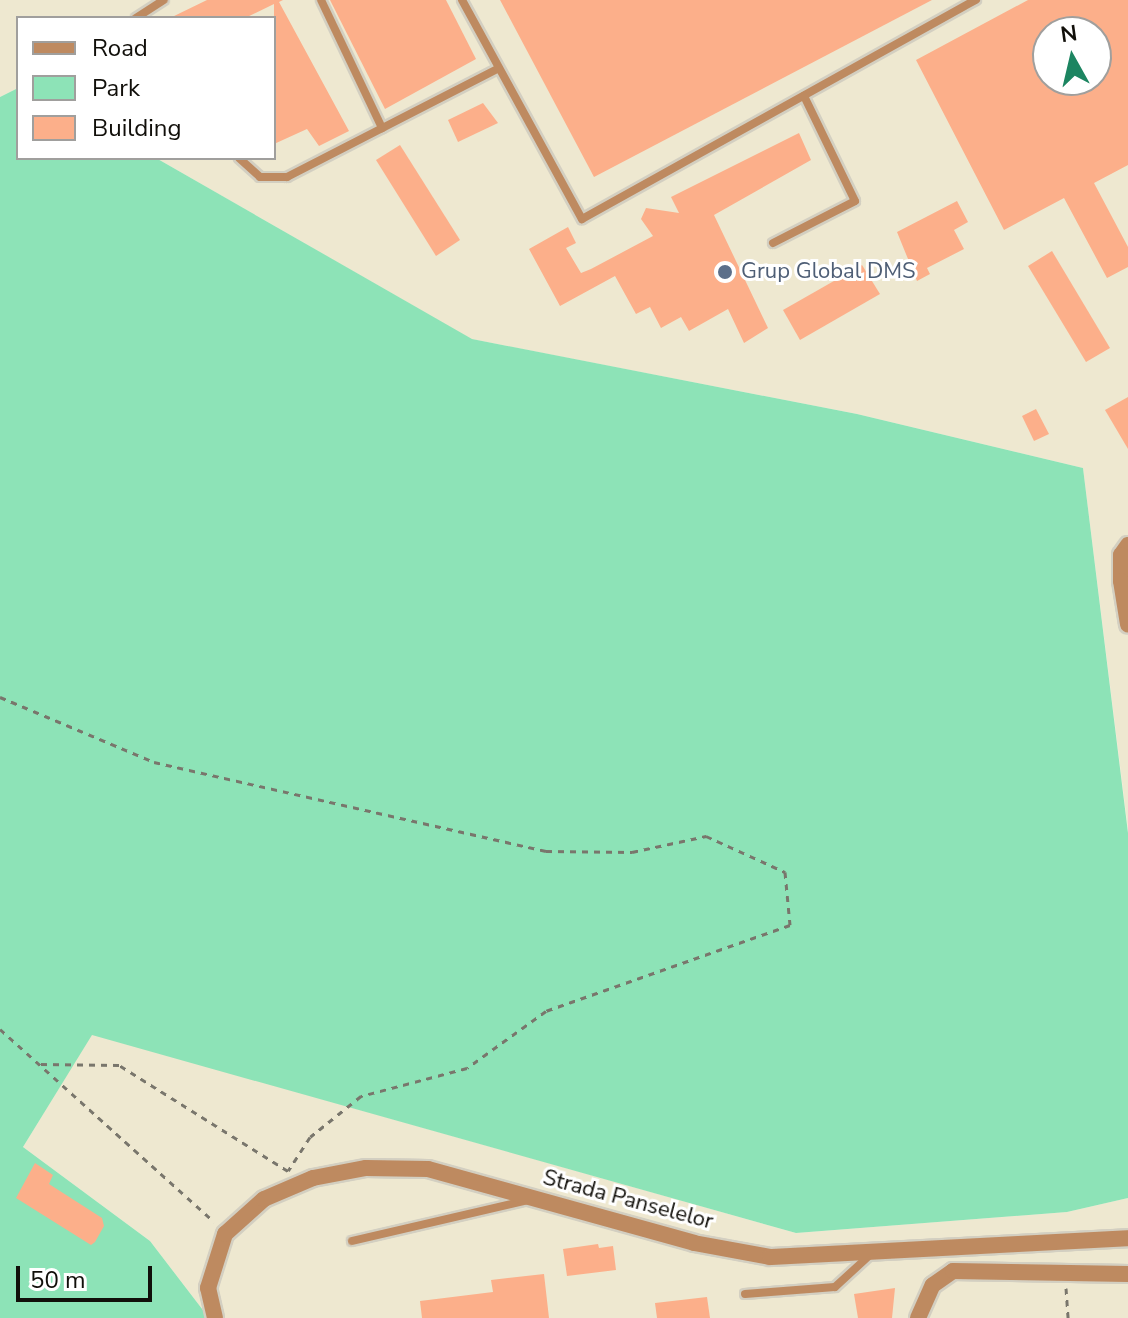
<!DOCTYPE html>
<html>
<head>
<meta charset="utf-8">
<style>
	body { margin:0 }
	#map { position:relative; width:1128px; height:1318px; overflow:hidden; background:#f8f4e4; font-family:"Nunito Sans",sans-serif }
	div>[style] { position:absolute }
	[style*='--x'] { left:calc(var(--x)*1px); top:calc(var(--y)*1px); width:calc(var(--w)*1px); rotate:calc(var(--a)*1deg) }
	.built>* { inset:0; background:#eee8d0 }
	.green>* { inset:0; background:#8de3b7 }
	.building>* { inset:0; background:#fcaf8a }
	.path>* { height:3px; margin-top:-1.5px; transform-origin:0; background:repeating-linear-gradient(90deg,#79766c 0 6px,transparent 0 12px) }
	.roads { filter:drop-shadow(2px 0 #d3cfc1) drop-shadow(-2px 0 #d3cfc1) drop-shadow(0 2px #d3cfc1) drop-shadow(0 -2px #d3cfc1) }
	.lane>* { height:8px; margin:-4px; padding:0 4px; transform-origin:4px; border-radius:4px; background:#be8a60 }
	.street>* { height:16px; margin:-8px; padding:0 8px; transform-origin:8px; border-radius:8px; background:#be8a60 }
	.dots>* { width:22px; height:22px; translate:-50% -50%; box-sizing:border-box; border:4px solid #fff; border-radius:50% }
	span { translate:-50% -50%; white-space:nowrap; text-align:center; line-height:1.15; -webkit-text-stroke:6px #fff; paint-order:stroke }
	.service-label { font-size:22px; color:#4e5e75 }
	.left { translate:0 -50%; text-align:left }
	.street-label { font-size:22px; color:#110f0a }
	.legend { position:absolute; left:16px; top:16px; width:260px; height:144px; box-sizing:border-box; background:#fff; border:2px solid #a09f9d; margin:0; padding:10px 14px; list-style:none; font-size:24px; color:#110f0a }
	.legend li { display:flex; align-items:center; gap:16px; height:40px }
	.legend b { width:40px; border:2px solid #a09f9d }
	.north { position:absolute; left:1032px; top:16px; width:80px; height:80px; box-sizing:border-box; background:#fff; border:2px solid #a09f9d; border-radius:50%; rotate:352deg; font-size:22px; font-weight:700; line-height:32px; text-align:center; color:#110f0a }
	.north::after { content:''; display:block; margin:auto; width:28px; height:36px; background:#1c8561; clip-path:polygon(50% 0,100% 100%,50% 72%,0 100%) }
	.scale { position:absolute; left:16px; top:1266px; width:136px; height:36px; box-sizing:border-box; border:4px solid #110f0a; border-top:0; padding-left:10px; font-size:24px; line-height:28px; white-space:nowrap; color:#110f0a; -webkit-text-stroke:6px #fff; paint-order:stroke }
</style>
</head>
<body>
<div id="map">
	<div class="built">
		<div style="clip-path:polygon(evenodd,0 0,1128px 0,1128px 830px,1083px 468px,857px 414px,471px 339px,156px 158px,274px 158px,274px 18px,18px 18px,18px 88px,0 97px,0 0,1048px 32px,1096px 32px,1096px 80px,1048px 80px,1048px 32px)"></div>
		<div style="clip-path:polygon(92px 1034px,796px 1233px,1067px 1212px,1128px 1198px,1128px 1318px,209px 1318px,150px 1241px,23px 1147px)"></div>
	</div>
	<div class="green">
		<div style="clip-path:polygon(18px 88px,18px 158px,156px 158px,472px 339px,857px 414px,1083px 468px,1128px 833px,1128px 1198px,1067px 1212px,796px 1233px,92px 1035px,23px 1147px,150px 1241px,209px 1318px,0 1318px,0 97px)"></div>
	</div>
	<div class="building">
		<div style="clip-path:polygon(207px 0,283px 0,279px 2px,349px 131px,319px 146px,307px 129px,274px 144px,274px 4px,245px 18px,170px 18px)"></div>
		<div style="clip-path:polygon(330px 0,446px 0,476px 59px,385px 109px)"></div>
		<div style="clip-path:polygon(500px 0,932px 0,594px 177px)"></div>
		<div style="clip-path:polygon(evenodd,1028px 0,1128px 0,1128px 165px,1094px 183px,1128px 247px,1128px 267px,1107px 278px,1064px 198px,1004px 230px,916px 60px,1028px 0,1048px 32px,1096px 32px,1096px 80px,1048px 80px,1048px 32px)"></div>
		<div style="clip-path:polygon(483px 103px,498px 123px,458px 142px,448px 120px)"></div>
		<div style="clip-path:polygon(799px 133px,811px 160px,714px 215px,768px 328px,744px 343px,728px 309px,689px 331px,681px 317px,661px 328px,650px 307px,636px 314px,615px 276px,560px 306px,529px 249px,568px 227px,576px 243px,566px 248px,581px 273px,591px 269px,653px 236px,641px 219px,646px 208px,679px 213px,671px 197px)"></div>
		<div style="clip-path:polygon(400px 145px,460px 240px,436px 256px,376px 160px)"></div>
		<div style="clip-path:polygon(957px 201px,968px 222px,954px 230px,964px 249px,927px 268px,930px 274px,917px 281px,897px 232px)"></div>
		<div style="clip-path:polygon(1052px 251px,1110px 348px,1086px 362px,1028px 266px)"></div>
		<div style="clip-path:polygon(862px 265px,880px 294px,800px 340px,783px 310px)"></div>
		<div style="clip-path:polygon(1128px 397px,1128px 449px,1105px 410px)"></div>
		<div style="clip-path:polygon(1036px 409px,1049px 434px,1034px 441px,1022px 416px)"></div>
		<div style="clip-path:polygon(35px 1163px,53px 1175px,49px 1184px,102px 1218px,104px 1226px,95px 1242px,91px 1245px,16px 1198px)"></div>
		<div style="clip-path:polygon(598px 1244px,599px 1248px,613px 1246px,616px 1270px,567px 1276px,563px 1249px)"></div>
		<div style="clip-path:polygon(544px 1274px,549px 1318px,422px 1318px,420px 1301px,493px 1292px,491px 1280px)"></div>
		<div style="clip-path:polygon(895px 1288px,892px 1318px,858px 1318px,854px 1294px)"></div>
		<div style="clip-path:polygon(707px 1297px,710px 1318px,657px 1318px,655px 1303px)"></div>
	</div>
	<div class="path">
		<div style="--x:0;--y:697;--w:167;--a:22.9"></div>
		<div style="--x:154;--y:762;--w:402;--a:12.8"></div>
		<div style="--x:546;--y:851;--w:86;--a:0.7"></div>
		<div style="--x:632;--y:852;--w:76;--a:-12.2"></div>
		<div style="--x:706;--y:836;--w:87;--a:24.5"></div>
		<div style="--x:785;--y:872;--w:53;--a:84.6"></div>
		<div style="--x:790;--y:925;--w:259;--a:160.6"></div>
		<div style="--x:546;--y:1011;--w:97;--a:144.2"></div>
		<div style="--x:467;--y:1068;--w:110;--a:165.2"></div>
		<div style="--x:361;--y:1096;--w:65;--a:141.2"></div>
		<div style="--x:310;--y:1137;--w:40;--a:122.9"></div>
		<div style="--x:288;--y:1171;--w:199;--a:-147.9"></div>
		<div style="--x:119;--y:1065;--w:79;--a:-179.3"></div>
		<div style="--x:0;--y:1029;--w:288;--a:42"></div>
		<div style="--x:1066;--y:1288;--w:30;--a:86"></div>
	</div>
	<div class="roads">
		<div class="lane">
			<div style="--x:321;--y:0;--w:142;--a:64.5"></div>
			<div style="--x:462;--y:0;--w:250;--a:61.3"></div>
			<div style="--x:582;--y:219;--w:451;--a:-29.1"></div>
			<div style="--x:136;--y:18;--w:33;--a:-33"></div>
			<div style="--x:239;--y:158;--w:28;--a:42"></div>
			<div style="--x:260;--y:177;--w:27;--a:0"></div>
			<div style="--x:287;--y:177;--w:238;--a:-27.2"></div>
			<div style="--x:773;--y:243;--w:92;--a:-27.1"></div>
			<div style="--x:855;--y:201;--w:117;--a:-115.9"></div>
			<div style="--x:352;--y:1241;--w:181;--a:-13.1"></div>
			<div style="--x:745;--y:1294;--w:90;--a:-4.4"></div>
			<div style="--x:835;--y:1287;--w:49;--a:-42.5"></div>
		</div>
		<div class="street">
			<div style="--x:1128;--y:545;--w:12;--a:125"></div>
			<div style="--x:1121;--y:555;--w:26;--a:90"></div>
			<div style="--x:1121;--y:581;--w:44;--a:80.8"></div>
			<div style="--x:215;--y:1318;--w:31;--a:-103"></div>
			<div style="--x:208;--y:1288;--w:57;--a:-72.5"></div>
			<div style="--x:225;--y:1234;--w:52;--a:-41.9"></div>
			<div style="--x:264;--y:1199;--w:53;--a:-23.2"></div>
			<div style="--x:313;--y:1178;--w:54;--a:-10.7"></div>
			<div style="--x:366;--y:1168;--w:62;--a:0.9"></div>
			<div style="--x:428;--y:1169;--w:276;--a:15.5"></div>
			<div style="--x:694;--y:1243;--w:77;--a:10.4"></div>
			<div style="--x:770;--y:1257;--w:359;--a:-3"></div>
			<div style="--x:918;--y:1318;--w:36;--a:-66"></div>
			<div style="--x:933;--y:1285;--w:24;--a:-35"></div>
			<div style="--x:953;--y:1271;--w:175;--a:1"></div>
		</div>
	</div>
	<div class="dots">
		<div style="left:725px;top:272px;background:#5c6f8a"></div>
	</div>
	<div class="service-label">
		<span class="left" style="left:741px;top:272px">Grup Global DMS</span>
	</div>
	<div class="street-label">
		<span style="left:628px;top:1200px;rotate:15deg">Strada Panselelor</span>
	</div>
	<ul class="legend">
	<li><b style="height:10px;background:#be8a60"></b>Road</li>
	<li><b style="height:22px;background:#8de3b7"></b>Park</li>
	<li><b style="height:22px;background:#fcaf8a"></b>Building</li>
	</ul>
	<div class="north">N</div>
	<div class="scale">50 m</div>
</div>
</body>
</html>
